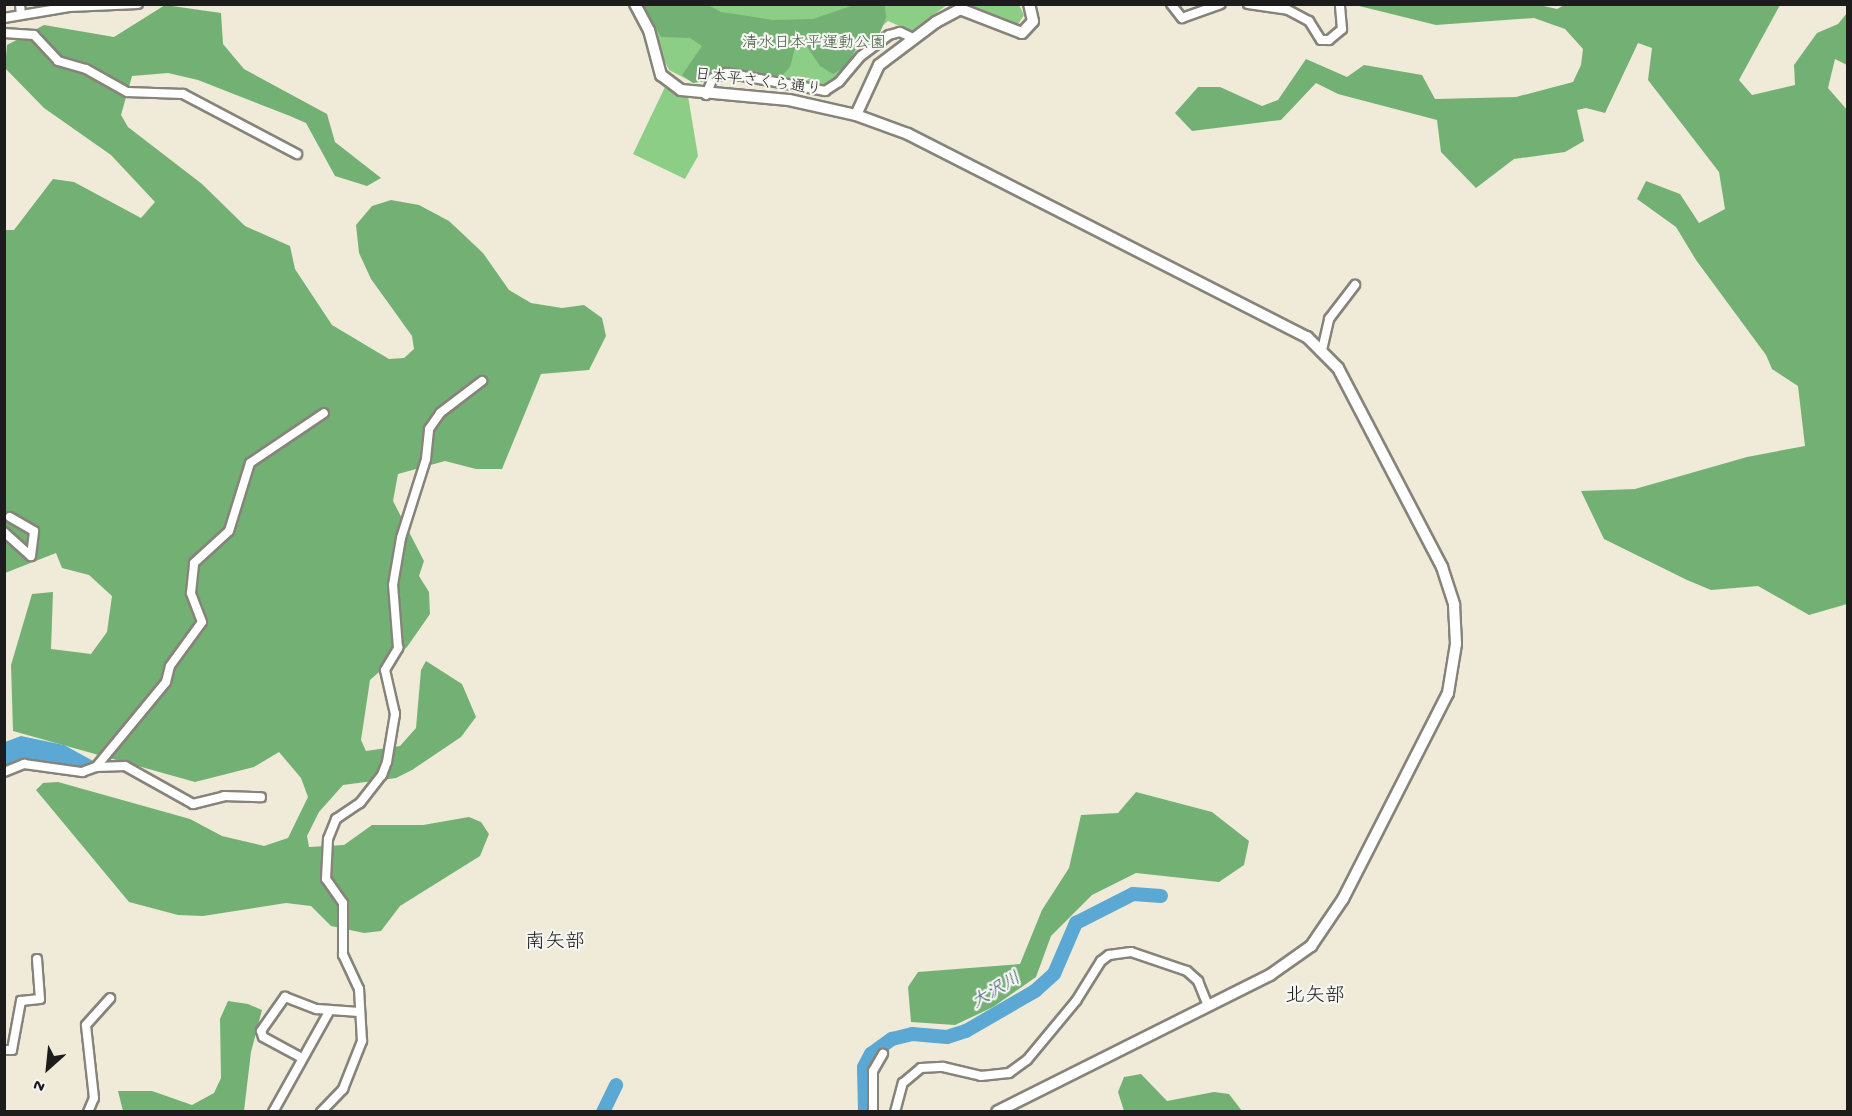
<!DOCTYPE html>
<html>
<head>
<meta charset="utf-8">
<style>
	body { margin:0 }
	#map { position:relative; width:1852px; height:1116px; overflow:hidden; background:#f0ebd8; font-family:"Gochi Hand","Klee One",sans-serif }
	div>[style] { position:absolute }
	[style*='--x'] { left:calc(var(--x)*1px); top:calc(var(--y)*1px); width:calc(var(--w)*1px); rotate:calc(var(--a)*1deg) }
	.green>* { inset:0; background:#8dce86 }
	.forest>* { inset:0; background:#72b173 }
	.water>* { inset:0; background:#5ca8d5 }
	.river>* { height:14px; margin:-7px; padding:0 7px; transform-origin:7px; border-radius:7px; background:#5ca8d5 }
	.roads { filter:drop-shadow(2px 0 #86847a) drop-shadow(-2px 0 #86847a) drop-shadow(0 2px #86847a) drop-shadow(0 -2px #86847a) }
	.minor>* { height:8px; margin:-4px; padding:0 4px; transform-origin:4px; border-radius:4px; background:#fff }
	.tertiary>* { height:10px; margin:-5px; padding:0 5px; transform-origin:5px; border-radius:5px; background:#fff }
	span { translate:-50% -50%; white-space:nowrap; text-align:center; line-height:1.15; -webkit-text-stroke:4.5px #f6f6f2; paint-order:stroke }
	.park-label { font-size:16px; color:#445a41 }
	.street-label { font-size:16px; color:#1c1c1c }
	.water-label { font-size:18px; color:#395b6f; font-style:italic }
	.quarter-label { font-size:20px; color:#1c1c1c }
	.frame { position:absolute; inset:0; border:6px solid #1c1c1c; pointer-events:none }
	.north { position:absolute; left:18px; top:1038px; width:60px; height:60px; -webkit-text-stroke:4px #f6f6f2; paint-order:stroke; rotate:207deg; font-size:16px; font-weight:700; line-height:24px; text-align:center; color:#1c1c1c }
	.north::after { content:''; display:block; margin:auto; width:21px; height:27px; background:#1c1c1c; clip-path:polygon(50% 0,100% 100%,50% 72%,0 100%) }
</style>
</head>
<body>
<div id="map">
	<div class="green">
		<div style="clip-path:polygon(638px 5px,947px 5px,911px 31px,888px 21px,856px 50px,839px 82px,815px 87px,730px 66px,694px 83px,669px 70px)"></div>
		<div style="clip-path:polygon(967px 5px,1019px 5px,1024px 15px,1017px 26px)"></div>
		<div style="clip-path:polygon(665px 87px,688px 96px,698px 156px,685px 179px,633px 154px)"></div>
	</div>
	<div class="forest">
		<div style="clip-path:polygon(1535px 4px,1557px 9px,1566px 4px,1780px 5px,1739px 80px,1752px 95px,1795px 85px,1794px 65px,1817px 33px,1838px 24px,1847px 13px,1847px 65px,1835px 59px,1828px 88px,1848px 111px,1847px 604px,1809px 615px,1758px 586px,1711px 590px,1687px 580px,1604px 539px,1581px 491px,1635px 489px,1747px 457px,1805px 446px,1798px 386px,1772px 369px,1766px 355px,1696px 260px,1676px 227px,1637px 199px,1646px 181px,1680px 194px,1699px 223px,1725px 209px,1719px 172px,1648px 80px,1652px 48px,1638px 43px,1605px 113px,1586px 108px,1577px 110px,1584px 141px,1565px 152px,1514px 159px,1476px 188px,1441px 152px,1437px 120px,1338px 94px,1316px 83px,1281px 120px,1192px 131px,1175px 113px,1198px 87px,1220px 87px,1262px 106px,1278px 100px,1306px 59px,1347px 77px,1364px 65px,1422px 75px,1435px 99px,1516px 97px,1573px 82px,1581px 65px,1583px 49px,1565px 29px,1534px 18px,1436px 25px,1355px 5px)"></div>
		<div style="clip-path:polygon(165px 5px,221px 13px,223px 44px,244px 69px,327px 114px,335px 142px,381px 178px,367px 186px,335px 176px,306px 123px,290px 116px,198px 80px,168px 73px,132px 76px,121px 115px,128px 127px,202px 184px,245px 226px,290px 246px,295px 269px,332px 325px,389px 359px,404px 358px,414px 349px,412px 336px,371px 279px,359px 253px,356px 225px,372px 206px,391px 200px,419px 205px,449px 221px,483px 253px,509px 290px,531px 303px,562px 308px,584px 305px,602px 318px,606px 336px,589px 370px,541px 374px,502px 469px,476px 469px,445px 461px,398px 474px,393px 501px,424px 561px,419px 576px,429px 592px,430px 614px,407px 647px,370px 680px,361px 740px,366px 751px,400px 746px,416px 728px,421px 670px,426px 661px,462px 684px,476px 717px,461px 737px,412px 770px,396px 778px,343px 785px,319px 812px,307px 836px,309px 847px,344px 845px,372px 825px,423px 825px,469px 817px,481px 822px,489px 834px,480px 856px,400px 906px,381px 931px,364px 933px,331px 926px,311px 906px,286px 903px,203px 916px,178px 915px,129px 902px,36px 790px,43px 783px,58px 782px,190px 819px,222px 836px,264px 846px,288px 838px,308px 797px,301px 778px,279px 752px,254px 767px,195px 782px,13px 731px,11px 665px,32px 594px,53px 592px,51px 649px,91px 654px,107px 632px,112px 596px,89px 575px,62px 568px,56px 553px,5px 573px,4px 230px,14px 230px,53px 179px,74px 182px,141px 218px,155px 202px,111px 155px,44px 108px,5px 68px,7px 45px,44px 25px,114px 37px)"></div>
		<div style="clip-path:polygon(643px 5px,708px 5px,721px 12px,773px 20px,813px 19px,854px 5px,885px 5px,886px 18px,879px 35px,856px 48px,847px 66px,833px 74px,820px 66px,806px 45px,796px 44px,790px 67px,782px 76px,713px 75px,707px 81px,693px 83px,682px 75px,702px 46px,690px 38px,661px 37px)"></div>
		<div style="clip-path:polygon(1136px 792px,1212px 812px,1249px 841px,1244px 865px,1219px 882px,1136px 873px,1092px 895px,1051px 936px,1036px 977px,993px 1007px,955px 1025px,911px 1022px,908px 987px,918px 972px,1020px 964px,1042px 910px,1069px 868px,1081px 815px,1118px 813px)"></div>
		<div style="clip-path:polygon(228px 1001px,248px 1004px,262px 1010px,251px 1052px,244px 1111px,123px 1111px,118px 1091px,152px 1091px,192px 1105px,214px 1093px,221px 1078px,220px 1019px)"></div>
		<div style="clip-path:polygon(1141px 1074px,1167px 1101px,1214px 1092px,1229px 1094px,1242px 1111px,1124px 1111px,1118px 1092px,1124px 1077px)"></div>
	</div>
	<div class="water">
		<div style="clip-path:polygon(21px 736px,64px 745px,95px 762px,88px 770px,23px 762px,5px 770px,5px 742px)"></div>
	</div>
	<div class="river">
		<div style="--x:603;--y:1112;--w:30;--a:-64"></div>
		<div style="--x:865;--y:1112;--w:45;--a:-91.3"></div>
		<div style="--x:864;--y:1067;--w:15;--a:-62"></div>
		<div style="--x:871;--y:1054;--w:26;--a:-36"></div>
		<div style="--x:892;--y:1039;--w:21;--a:-14"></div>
		<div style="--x:912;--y:1034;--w:35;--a:5"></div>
		<div style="--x:947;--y:1037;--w:20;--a:-18"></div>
		<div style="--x:966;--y:1031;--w:80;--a:-30.1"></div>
		<div style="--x:1035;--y:991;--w:25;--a:-42"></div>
		<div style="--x:1054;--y:974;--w:56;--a:-66.7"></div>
		<div style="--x:1076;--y:923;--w:64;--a:-27"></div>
		<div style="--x:1133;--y:894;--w:28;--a:4"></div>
	</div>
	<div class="roads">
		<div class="minor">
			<div style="--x:20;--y:4;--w:11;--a:85"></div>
			<div style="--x:1171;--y:4;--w:18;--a:52"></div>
			<div style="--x:1182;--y:18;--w:41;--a:-19.7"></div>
			<div style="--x:1248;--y:4;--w:40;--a:8.5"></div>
			<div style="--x:1288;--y:10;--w:24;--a:28"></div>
			<div style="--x:1309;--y:21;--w:22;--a:58"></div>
			<div style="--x:1321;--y:40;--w:8;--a:0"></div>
			<div style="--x:1329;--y:40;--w:17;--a:-40"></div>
			<div style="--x:1342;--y:29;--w:25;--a:-95"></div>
			<div style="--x:4;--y:18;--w:66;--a:-9.6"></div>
			<div style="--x:69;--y:7;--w:69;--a:-2.5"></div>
			<div style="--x:4;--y:33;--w:30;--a:4"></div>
			<div style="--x:34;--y:35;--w:35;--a:47"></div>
			<div style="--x:58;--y:61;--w:29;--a:16"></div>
			<div style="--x:86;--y:69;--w:47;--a:29.3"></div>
			<div style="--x:127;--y:92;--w:56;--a:2"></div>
			<div style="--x:183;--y:94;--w:129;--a:27.8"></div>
			<div style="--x:706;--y:95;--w:18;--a:-68"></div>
			<div style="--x:713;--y:78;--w:14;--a:-21"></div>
			<div style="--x:726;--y:73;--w:101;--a:10.3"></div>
			<div style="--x:825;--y:91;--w:17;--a:-33"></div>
			<div style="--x:839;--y:82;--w:34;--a:-50"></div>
			<div style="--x:861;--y:56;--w:35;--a:-37"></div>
			<div style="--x:889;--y:35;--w:11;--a:-15"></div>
			<div style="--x:900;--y:32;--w:14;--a:25"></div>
			<div style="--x:1322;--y:350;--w:32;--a:-77"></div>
			<div style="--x:1329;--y:319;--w:43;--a:-52.6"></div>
			<div style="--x:4;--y:532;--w:36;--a:42"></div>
			<div style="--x:31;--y:556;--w:25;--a:-83"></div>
			<div style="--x:34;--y:531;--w:28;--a:-150"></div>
			<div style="--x:96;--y:767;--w:29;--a:-2"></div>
			<div style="--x:125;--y:766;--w:78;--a:29.2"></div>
			<div style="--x:193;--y:804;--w:32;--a:-14"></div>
			<div style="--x:224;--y:796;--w:37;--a:2"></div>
			<div style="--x:4;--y:772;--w:22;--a:-22"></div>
			<div style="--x:24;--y:764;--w:59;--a:7.9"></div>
			<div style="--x:82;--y:772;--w:15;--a:-20"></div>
			<div style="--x:96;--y:767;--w:110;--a:-50.5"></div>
			<div style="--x:166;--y:682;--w:16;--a:-76"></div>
			<div style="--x:170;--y:666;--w:54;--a:-54"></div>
			<div style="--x:202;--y:622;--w:31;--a:-111"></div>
			<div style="--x:191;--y:593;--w:30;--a:-84"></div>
			<div style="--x:194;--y:563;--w:47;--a:-42.4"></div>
			<div style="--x:229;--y:531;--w:71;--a:-72.8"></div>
			<div style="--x:250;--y:463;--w:89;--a:-34"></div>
			<div style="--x:4;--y:1050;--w:8;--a:0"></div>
			<div style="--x:12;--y:1050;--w:50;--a:-79.6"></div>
			<div style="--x:21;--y:1001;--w:19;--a:-6"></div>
			<div style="--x:40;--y:999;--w:40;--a:-94.3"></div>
			<div style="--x:302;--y:1058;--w:44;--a:-151.7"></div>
			<div style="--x:263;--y:1037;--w:6;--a:-108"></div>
			<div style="--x:261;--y:1031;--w:42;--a:-54.8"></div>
			<div style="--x:285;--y:997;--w:34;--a:21"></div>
			<div style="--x:317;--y:1009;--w:42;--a:4.1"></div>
			<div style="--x:88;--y:1112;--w:15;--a:-67"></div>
			<div style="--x:94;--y:1098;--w:73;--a:-96.3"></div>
			<div style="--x:86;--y:1025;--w:36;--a:-48"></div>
			<div style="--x:273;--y:1112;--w:117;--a:-60.8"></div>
			<div style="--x:321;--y:1112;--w:32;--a:-46"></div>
			<div style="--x:343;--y:1089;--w:52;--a:-68.4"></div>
			<div style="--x:362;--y:1041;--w:52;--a:-93.3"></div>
			<div style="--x:359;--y:989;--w:38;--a:-115"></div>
			<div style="--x:343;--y:955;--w:52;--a:-90"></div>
			<div style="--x:343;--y:903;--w:29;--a:-125"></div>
			<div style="--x:326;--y:879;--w:40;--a:-87.1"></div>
			<div style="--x:328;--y:839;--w:22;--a:-68"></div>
			<div style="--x:336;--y:819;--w:29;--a:-34"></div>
			<div style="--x:360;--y:803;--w:36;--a:-52"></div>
			<div style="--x:382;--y:775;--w:14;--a:-69"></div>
			<div style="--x:387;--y:762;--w:49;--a:-80.5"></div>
			<div style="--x:395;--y:714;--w:45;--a:-102.8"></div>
			<div style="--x:385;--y:670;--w:26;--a:-59"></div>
			<div style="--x:398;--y:648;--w:63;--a:-94.5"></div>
			<div style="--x:393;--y:585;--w:48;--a:-80.3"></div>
			<div style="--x:401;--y:538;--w:83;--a:-72.4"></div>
			<div style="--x:426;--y:459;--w:30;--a:-84"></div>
			<div style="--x:429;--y:429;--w:19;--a:-55"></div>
			<div style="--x:440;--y:413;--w:53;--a:-37.3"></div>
			<div style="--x:873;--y:1112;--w:41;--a:-90"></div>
			<div style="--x:873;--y:1071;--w:20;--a:-60"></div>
			<div style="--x:895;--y:1112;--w:30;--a:-75"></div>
			<div style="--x:903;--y:1083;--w:23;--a:-40"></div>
			<div style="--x:921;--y:1068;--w:22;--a:-3"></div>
			<div style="--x:943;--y:1067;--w:39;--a:13"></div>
			<div style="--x:981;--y:1076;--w:28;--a:-6"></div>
			<div style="--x:1009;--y:1073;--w:22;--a:-36"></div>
			<div style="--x:1027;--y:1060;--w:77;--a:-50.3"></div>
			<div style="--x:1076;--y:1001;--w:47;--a:-58"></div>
			<div style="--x:1101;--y:961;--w:10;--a:-37"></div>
			<div style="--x:1109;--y:955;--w:22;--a:-8"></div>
			<div style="--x:1131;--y:952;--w:59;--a:18.7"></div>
			<div style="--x:1187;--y:971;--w:15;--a:42"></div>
			<div style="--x:1198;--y:981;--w:27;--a:68"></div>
		</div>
		<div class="tertiary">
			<div style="--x:635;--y:4;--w:30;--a:62"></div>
			<div style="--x:649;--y:30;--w:47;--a:75.1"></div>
			<div style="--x:661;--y:75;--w:25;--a:37"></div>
			<div style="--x:681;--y:90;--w:108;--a:5.3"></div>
			<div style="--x:789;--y:100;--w:69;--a:12.6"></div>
			<div style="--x:856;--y:115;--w:55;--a:-65.3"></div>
			<div style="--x:879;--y:65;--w:71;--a:-37"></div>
			<div style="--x:936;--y:22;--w:27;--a:-28"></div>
			<div style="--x:960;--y:9;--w:66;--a:21.2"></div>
			<div style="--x:1022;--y:33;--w:16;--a:-47"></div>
			<div style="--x:1033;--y:21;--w:17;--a:-103"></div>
			<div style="--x:856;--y:115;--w:55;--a:20.1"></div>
			<div style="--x:908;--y:134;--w:448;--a:27"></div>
			<div style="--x:1307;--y:337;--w:44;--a:45"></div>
			<div style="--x:1338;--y:368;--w:225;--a:62.4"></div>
			<div style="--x:1442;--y:567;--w:40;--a:72"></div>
			<div style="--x:1454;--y:605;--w:39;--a:87"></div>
			<div style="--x:1456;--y:644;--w:50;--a:99.3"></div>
			<div style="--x:1448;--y:693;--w:231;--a:117"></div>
			<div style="--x:1343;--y:899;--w:57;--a:124.2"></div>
			<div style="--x:1311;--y:946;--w:50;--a:144.7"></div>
			<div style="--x:1270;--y:975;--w:305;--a:153.4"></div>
		</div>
	</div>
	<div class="park-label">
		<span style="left:814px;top:45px">清水日本平運動公園</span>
	</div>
	<div class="street-label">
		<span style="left:758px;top:84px;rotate:7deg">日本平さくら通り</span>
	</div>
	<div class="water-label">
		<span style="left:997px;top:992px;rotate:-31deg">大沢川</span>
	</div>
	<div class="quarter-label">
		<span style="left:555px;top:943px">南矢部</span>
		<span style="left:1315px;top:997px">北矢部</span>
	</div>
	<div class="frame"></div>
	<div class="north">N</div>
</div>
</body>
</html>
